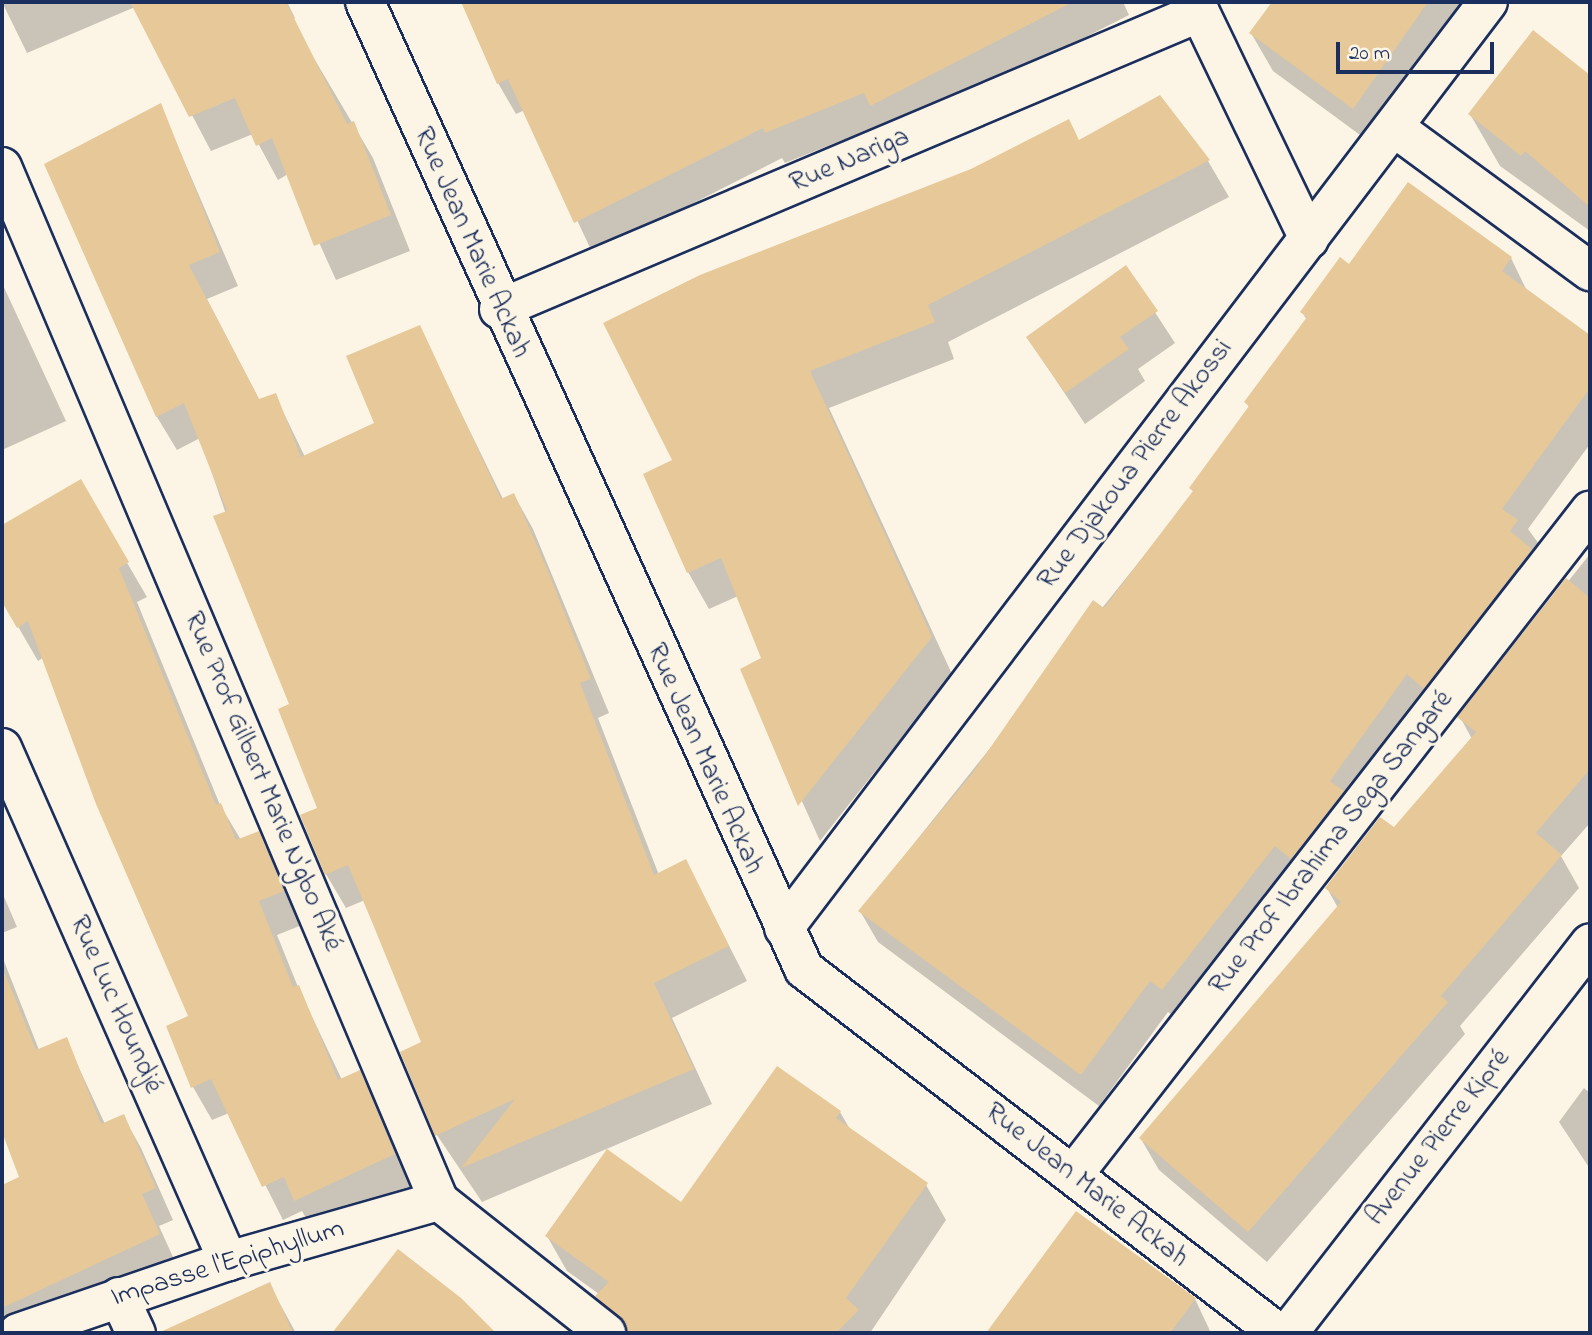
<!DOCTYPE html>
<html>
<head>
<meta charset="utf-8">
<style>
	body { margin:0 }
	#map { position:relative; width:1592px; height:1335px; overflow:hidden; background:#fcf5e5; font-family:"Indie Flower",sans-serif }
	div>[style] { position:absolute }
	[style*='--x'] { left:calc(var(--x)*1px); top:calc(var(--y)*1px); width:calc(var(--w)*1px); rotate:calc(var(--a)*1deg) }
	.shadow>* { inset:0; background:#0003 }
	.building>* { inset:0; background:#e6c899 }
	.roads { filter:drop-shadow(2px 0 #1b2f5e) drop-shadow(-2px 0 #1b2f5e) drop-shadow(0 2px #1b2f5e) drop-shadow(0 -2px #1b2f5e) }
	.minor>* { height:38px; margin:-19px; padding:0 19px; transform-origin:19px; border-radius:19px; background:#fcf5e5 }
	span { translate:-50% -50%; white-space:nowrap; text-align:center; line-height:1.15; -webkit-text-stroke:6px #fcf5e5; paint-order:stroke }
	.street-label { font-size:28px; color:#1b2f5e }
	.frame { position:absolute; inset:0; border:4px solid #1b2f5e; pointer-events:none }
	.scale { position:absolute; left:1336px; top:42px; width:158px; height:32px; box-sizing:border-box; border:4px solid #1b2f5e; border-top:0; padding-left:9px; font-size:21px; line-height:24px; white-space:nowrap; color:#1b2f5e; -webkit-text-stroke:5px #fcf5e5; paint-order:stroke }
</style>
</head>
<body>
<div id="map">
	<div class="shadow">
		<div style="clip-path:polygon(2px 2px,287px 2px,295px 18px,248px 41px,306px 45px,373px 158px,410px 251px,336px 280px,288px 174px,278px 180px,253px 134px,211px 151px,135px 7px,27px 53px)"></div>
		<div style="clip-path:polygon(463px 2px,784px 2px,786px 8px,798px 2px,1123px 2px,1129px 15px,890px 136px,883px 124px,785px 163px,782px 158px,593px 254px,525px 110px,516px 114px,498px 83px)"></div>
		<div style="clip-path:polygon(1274px 2px,1477px 2px,1375px 146px,1273px 71px,1251px 33px)"></div>
		<div style="clip-path:polygon(1533px 33px,1590px 76px,1590px 231px,1500px 166px,1470px 114px)"></div>
		<div style="clip-path:polygon(160px 105px,238px 286px,207px 299px,260px 401px,275px 395px,305px 457px,377px 424px,419px 327px,503px 499px,514px 495px,533px 529px,609px 713px,598px 718px,659px 875px,686px 861px,747px 981px,672px 1018px,712px 1104px,482px 1202px,437px 1135px,423px 1043px,365px 900px,346px 908px,326px 874px,319px 809px,291px 705px,200px 438px,177px 450px,157px 417px,46px 165px)"></div>
		<div style="clip-path:polygon(1080px 142px,1208px 161px,1229px 197px,948px 342px,954px 359px,829px 408px,952px 674px,820px 841px,742px 669px,763px 659px,738px 596px,709px 609px,688px 572px,675px 461px)"></div>
		<div style="clip-path:polygon(1511px 258px,1527px 291px,1590px 338px,1590px 444px,1528px 529px,1558px 570px,1181px 1021px,1168px 1012px,1099px 1106px,878px 942px,860px 911px,1194px 493px,1191px 488px,1250px 409px,1246px 402px,1307px 320px,1302px 312px,1349px 266px)"></div>
		<div style="clip-path:polygon(1126px 268px,1175px 343px,1138px 369px,1145px 381px,1085px 424px,1028px 338px)"></div>
		<div style="clip-path:polygon(2px 283px,66px 421px,2px 450px)"></div>
		<div style="clip-path:polygon(80px 482px,147px 597px,137px 602px,220px 805px,241px 840px,258px 834px,278px 867px,302px 925px,277px 935px,298px 987px,342px 1080px,359px 1072px,379px 1106px,413px 1188px,315px 1234px,302px 1211px,283px 1220px,229px 1113px,212px 1120px,193px 1087px,191px 1017px,44px 657px,38px 661px,2px 599px,2px 527px)"></div>
		<div style="clip-path:polygon(1590px 554px,1590px 823px,1561px 856px,1579px 888px,1460px 1026px,1465px 1034px,1267px 1262px,1159px 1170px,1141px 1139px,1338px 908px,1327px 888px,1395px 830px,1472px 739px,1460px 717px)"></div>
		<div style="clip-path:polygon(2px 892px,17px 927px,2px 933px)"></div>
		<div style="clip-path:polygon(2px 956px,39px 1050px,66px 1040px,105px 1124px,123px 1116px,141px 1148px,173px 1220px,159px 1226px,177px 1266px,11px 1333px,2px 1317px,2px 1187px,22px 1178px,2px 1127px)"></div>
		<div style="clip-path:polygon(1584px 1088px,1590px 1093px,1590px 1169px,1559px 1122px)"></div>
		<div style="clip-path:polygon(840px 1112px,851px 1131px,926px 1185px,946px 1220px,870px 1333px,619px 1333px,599px 1294px,567px 1271px,547px 1236px,681px 1205px)"></div>
		<div style="clip-path:polygon(1077px 1214px,1195px 1299px,1211px 1333px,989px 1333px)"></div>
		<div style="clip-path:polygon(398px 1251px,493px 1333px,334px 1333px)"></div>
		<div style="clip-path:polygon(269px 1284px,296px 1333px,209px 1333px,226px 1326px)"></div>
	</div>
	<div class="building">
		<div style="clip-path:polygon(130px 2px,286px 2px,347px 124px,354px 121px,391px 215px,314px 246px,272px 138px,256px 146px,235px 98px,189px 117px)"></div>
		<div style="clip-path:polygon(461px 2px,1073px 2px,870px 106px,864px 93px,765px 133px,763px 128px,574px 223px,508px 79px,497px 84px)"></div>
		<div style="clip-path:polygon(1272px 2px,1428px 2px,1353px 109px,1249px 33px)"></div>
		<div style="clip-path:polygon(1533px 30px,1590px 75px,1590px 207px,1525px 151px,1521px 156px,1468px 114px)"></div>
		<div style="clip-path:polygon(1160px 95px,1210px 160px,928px 305px,935px 322px,810px 371px,932px 637px,798px 806px,740px 669px,761px 658px,721px 558px,687px 573px,643px 474px,672px 460px,603px 323px,700px 275px,971px 169px,1069px 119px,1079px 140px)"></div>
		<div style="clip-path:polygon(161px 103px,220px 252px,189px 265px,259px 399px,276px 393px,301px 457px,374px 423px,346px 356px,420px 325px,501px 499px,514px 493px,547px 569px,591px 679px,580px 683px,654px 875px,686px 859px,729px 946px,654px 983px,694px 1069px,461px 1168px,515px 1099px,435px 1136px,400px 1052px,421px 1042px,372px 922px,348px 865px,325px 875px,300px 815px,317px 808px,278px 709px,289px 704px,213px 516px,227px 511px,184px 403px,156px 417px,44px 164px)"></div>
		<div style="clip-path:polygon(1408px 182px,1512px 257px,1502px 271px,1590px 335px,1590px 388px,1502px 509px,1518px 520px,1510px 531px,1532px 549px,1424px 689px,1407px 674px,1330px 781px,1344px 791px,1291px 859px,1275px 846px,1162px 990px,1150px 981px,1081px 1075px,858px 911px,972px 774px,1093px 600px,1104px 608px,1193px 491px,1189px 488px,1249px 406px,1244px 402px,1307px 317px,1300px 312px,1340px 257px,1349px 264px)"></div>
		<div style="clip-path:polygon(1126px 265px,1158px 311px,1120px 337px,1129px 349px,1065px 393px,1026px 337px)"></div>
		<div style="clip-path:polygon(81px 479px,129px 562px,119px 568px,216px 805px,221px 803px,236px 840px,259px 831px,284px 891px,259px 901px,293px 987px,299px 985px,338px 1080px,360px 1070px,395px 1154px,294px 1201px,284px 1177px,262px 1187px,211px 1079px,191px 1088px,166px 1026px,188px 1016px,96px 804px,28px 621px,17px 628px,2px 602px,2px 525px)"></div>
		<div style="clip-path:polygon(1566px 578px,1590px 598px,1590px 769px,1536px 833px,1562px 855px,1441px 996px,1448px 1002px,1248px 1232px,1139px 1138px,1341px 902px,1325px 888px,1380px 817px,1394px 827px,1476px 732px,1457px 717px)"></div>
		<div style="clip-path:polygon(4px 971px,36px 1050px,67px 1037px,101px 1124px,124px 1114px,156px 1188px,142px 1194px,160px 1234px,2px 1308px,2px 1185px,19px 1177px,2px 1132px)"></div>
		<div style="clip-path:polygon(777px 1066px,841px 1111px,836px 1118px,928px 1183px,846px 1298px,859px 1310px,836px 1333px,630px 1333px,595px 1296px,609px 1282px,545px 1236px,607px 1149px,681px 1202px)"></div>
		<div style="clip-path:polygon(1076px 1211px,1196px 1298px,1170px 1333px,986px 1333px)"></div>
		<div style="clip-path:polygon(398px 1249px,461px 1298px,496px 1333px,332px 1333px)"></div>
		<div style="clip-path:polygon(270px 1282px,293px 1333px,158px 1333px)"></div>
	</div>
	<div class="roads">
		<div class="minor">
			<div style="--x:365;--y:2;--w:1062;--a:65.58"></div>
			<div style="--x:804;--y:969;--w:598;--a:37.52"></div>
			<div style="--x:1195;--y:2;--w:263;--a:64.3"></div>
			<div style="--x:1395;--y:128;--w:242;--a:36.3"></div>
			<div style="--x:2;--y:167;--w:1123;--a:67.09"></div>
			<div style="--x:439;--y:1201;--w:213;--a:38.3"></div>
			<div style="--x:499;--y:309;--w:761;--a:-22.96"></div>
			<div style="--x:2;--y:748;--w:561;--a:66.22"></div>
			<div style="--x:784;--y:928;--w:1163;--a:-52.76"></div>
			<div style="--x:1073;--y:1175;--w:842;--a:-52.1"></div>
			<div style="--x:119;--y:1297;--w:40;--a:65"></div>
			<div style="--x:18;--y:1333;--w:222;--a:-18.9"></div>
			<div style="--x:228;--y:1261;--w:219;--a:-15.9"></div>
			<div style="--x:1288;--y:1333;--w:493;--a:-52.2"></div>
		</div>
	</div>
	<div class="street-label">
		<span style="left:850px;top:161px;rotate:-23deg">Rue Nariga</span>
		<span style="left:471px;top:243px;rotate:66deg">Rue Jean Marie Ackah</span>
		<span style="left:1136px;top:465px;rotate:-53deg">Rue Djakoua Pierre Akossi</span>
		<span style="left:704px;top:759px;rotate:66deg">Rue Jean Marie Ackah</span>
		<span style="left:262px;top:782px;rotate:67deg">Rue Prof Gilbert Marie N'gbo Aké</span>
		<span style="left:1332px;top:843px;rotate:-52deg">Rue Prof Ibrahima Sega Sangaré</span>
		<span style="left:115px;top:1005px;rotate:66deg">Rue Luc Houndjé</span>
		<span style="left:1439px;top:1138px;rotate:-52deg">Avenue Pierre Kipré</span>
		<span style="left:1086px;top:1186px;rotate:38deg">Rue Jean Marie Ackah</span>
		<span style="left:228px;top:1264px;rotate:-17deg">Impasse l'Epiphyllum</span>
	</div>
	<div class="frame"></div>
	<div class="scale">20 m</div>
</div>
</body>
</html>
